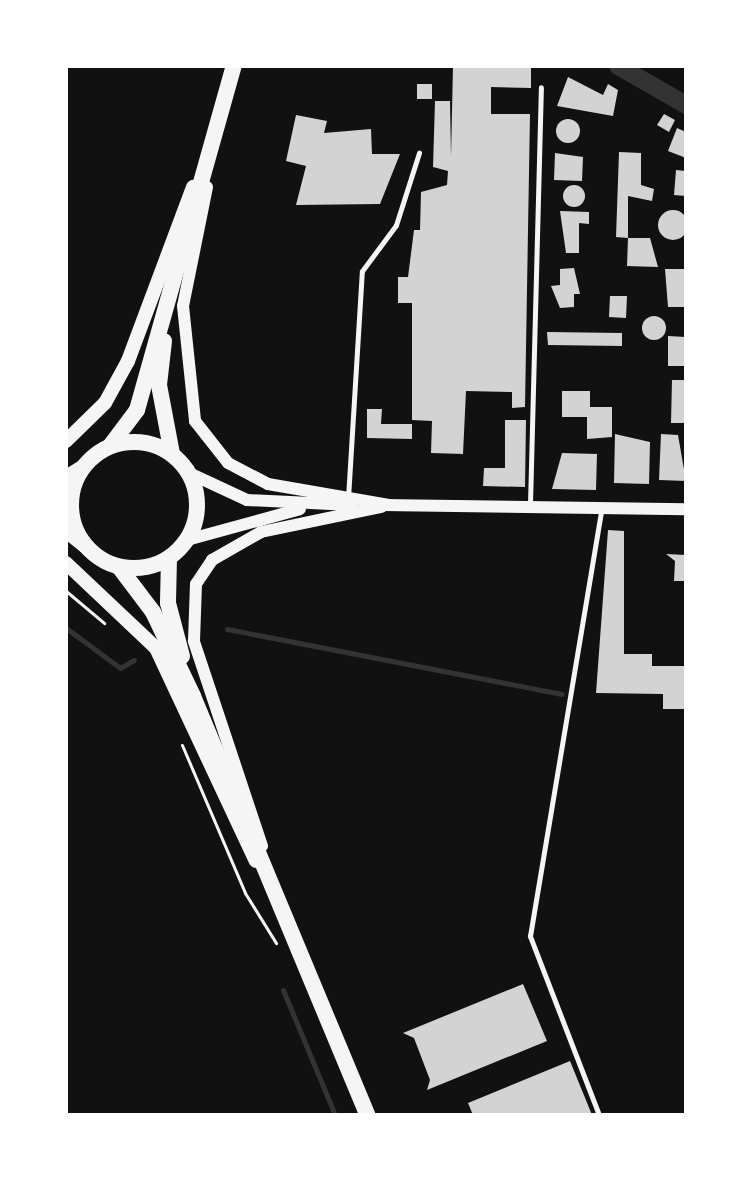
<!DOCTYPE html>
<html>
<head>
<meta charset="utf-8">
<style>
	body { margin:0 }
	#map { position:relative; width:752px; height:1181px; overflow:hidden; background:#111; font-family:"Fira Sans",sans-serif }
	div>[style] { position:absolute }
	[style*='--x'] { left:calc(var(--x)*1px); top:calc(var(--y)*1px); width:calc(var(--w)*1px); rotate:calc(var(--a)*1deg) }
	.stream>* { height:5px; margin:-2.5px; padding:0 2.5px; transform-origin:2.5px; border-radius:2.5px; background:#333 }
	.canal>* { height:18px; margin:-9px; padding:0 9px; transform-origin:9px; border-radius:9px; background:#333 }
	.building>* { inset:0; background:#d3d3d3 }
	.round { border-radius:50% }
	.path>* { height:3px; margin:-1.5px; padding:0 1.5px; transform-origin:1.5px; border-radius:1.5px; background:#f5f5f5 }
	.service>* { height:5px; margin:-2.5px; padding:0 2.5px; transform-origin:2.5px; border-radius:2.5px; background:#f5f5f5 }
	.tertiary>* { height:12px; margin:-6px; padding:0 6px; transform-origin:6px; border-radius:6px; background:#f5f5f5 }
	.secondary>* { height:14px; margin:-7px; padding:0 7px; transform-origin:7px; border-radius:7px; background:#f5f5f5 }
	.primary>* { height:16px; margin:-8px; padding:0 8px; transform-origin:8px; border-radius:8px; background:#f5f5f5 }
	.primary>.ring { margin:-8px; padding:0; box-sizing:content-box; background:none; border:16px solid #f5f5f5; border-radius:50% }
	span { translate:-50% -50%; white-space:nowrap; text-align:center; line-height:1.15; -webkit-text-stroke:6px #fff; paint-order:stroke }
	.frame { position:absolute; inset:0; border:68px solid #fff; pointer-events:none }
</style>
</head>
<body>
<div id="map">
	<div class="stream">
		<div style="--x:66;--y:628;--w:67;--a:36.5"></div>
		<div style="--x:120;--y:668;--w:16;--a:-30"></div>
		<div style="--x:227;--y:629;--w:341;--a:11"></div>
		<div style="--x:283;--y:990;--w:135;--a:67.4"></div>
	</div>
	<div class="canal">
		<div style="--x:618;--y:66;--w:78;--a:29.8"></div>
	</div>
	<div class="building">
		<div style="clip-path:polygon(453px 66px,531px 66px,531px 88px,491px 87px,491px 114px,530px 114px,525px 407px,512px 408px,512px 392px,466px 391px,463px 454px,431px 453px,432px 421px,412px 420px,412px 303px,398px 303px,398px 277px,408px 277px,414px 230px,420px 230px,421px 192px,447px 185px,448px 171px,433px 167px,435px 101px,450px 101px,451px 157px)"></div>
		<div style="clip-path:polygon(568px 77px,603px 95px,608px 84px,618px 90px,613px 116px,557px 106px)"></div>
		<div style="clip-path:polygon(417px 84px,432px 84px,432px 99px,417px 99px)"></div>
		<div style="clip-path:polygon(664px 114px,675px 120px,669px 132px,657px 125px)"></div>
		<div style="clip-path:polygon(296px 115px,327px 121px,324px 133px,371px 129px,372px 154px,400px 154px,380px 204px,296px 205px,306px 166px,286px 161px)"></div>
		<div class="round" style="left:556px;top:119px;width:24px;height:24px"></div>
		<div style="clip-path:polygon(677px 128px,686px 132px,686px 158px,668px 151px)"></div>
		<div style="clip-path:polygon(619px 152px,641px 153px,641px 185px,654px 189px,652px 201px,628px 196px,628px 238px,650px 238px,658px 267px,627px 266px,628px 238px,616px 237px)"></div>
		<div style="clip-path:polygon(555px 153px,583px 157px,582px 181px,554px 180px)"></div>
		<div style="clip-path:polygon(676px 170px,686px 171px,686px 196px,674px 195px)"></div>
		<div class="round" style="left:563px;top:185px;width:22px;height:22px"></div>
		<div class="round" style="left:658px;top:210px;width:30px;height:30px"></div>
		<div style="clip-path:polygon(560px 211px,589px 212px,589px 224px,579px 223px,579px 253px,566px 253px)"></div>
		<div style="clip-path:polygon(574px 268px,580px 294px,574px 294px,574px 307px,560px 308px,551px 286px,560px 285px,560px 269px)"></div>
		<div style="clip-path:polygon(665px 269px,686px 269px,686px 307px,668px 307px)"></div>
		<div style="clip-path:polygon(610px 296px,627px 296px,626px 318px,609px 317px)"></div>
		<div class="round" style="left:642px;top:316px;width:24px;height:24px"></div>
		<div style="clip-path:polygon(547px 332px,622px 333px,622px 346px,548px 345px)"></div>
		<div style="clip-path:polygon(668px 336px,686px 337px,686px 366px,668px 366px)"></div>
		<div style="clip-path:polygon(672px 380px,686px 380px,686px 423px,671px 423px)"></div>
		<div style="clip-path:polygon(562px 391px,590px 391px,590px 407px,612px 407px,612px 437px,587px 439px,587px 417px,562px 417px)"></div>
		<div style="clip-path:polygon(367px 409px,382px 409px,381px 424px,412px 424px,412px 439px,367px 438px)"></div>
		<div style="clip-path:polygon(505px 420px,526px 420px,525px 487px,483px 486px,484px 468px,505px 468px)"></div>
		<div style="clip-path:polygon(615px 434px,650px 442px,649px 484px,614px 483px)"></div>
		<div style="clip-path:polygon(661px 434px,678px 435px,686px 481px,659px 480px)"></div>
		<div style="clip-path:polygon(562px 453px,597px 454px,596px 490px,552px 489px)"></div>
		<div style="clip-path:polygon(608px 530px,624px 531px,624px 654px,652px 654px,652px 666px,686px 666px,686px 709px,663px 709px,663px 694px,596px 693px)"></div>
		<div style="clip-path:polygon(666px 554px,686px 555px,686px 581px,674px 581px,675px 561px)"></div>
		<div style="clip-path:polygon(523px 984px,547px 1041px,427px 1090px,430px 1080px,414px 1038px,403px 1033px)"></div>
		<div style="clip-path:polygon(570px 1061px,592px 1115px,473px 1115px,468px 1103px)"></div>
	</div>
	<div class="path">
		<div style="--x:66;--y:591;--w:50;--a:40.1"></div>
		<div style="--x:182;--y:745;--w:161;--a:66.9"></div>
		<div style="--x:245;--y:893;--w:59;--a:58.2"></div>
	</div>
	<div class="service">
		<div style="--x:348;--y:498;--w:227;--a:-86.5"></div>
		<div style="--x:362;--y:271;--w:57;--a:-53.5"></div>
		<div style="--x:396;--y:225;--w:76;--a:-72.3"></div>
		<div style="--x:530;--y:504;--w:417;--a:-88.5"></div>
		<div style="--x:599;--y:1115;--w:192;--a:-111.1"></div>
		<div style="--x:530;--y:936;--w:435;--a:-80.5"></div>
	</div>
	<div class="tertiary">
		<div style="--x:207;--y:187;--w:121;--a:101.4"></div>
		<div style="--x:183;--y:306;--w:116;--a:84"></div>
		<div style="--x:195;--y:421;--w:53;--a:51.8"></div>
		<div style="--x:228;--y:463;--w:45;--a:27.7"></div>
		<div style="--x:268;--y:484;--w:124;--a:9.8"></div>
		<div style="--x:189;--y:473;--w:64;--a:25"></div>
		<div style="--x:247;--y:500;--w:105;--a:2.7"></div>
		<div style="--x:382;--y:505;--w:304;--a:0.8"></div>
		<div style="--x:187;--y:540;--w:117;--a:-15.3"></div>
		<div style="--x:262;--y:846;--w:216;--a:-108.4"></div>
		<div style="--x:194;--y:641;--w:57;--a:-88"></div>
		<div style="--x:196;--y:584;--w:29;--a:-56"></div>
		<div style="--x:212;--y:560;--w:56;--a:-29.7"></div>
		<div style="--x:261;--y:532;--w:123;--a:-11.8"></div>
	</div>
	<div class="secondary">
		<div style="--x:66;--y:441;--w:54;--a:-44.3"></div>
		<div style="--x:105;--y:403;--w:48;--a:-61.3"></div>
		<div style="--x:128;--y:361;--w:186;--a:-69.5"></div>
		<div style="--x:66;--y:477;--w:22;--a:-32"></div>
		<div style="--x:66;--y:531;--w:27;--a:39"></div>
		<div style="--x:66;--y:563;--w:124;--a:43.4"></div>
		<div style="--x:156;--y:648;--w:235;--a:64.9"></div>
	</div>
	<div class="primary">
		<div style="--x:164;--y:341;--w:44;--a:96.5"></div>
		<div style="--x:159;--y:385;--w:70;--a:79.3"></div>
		<div class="ring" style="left:71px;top:442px;width:110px;height:110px"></div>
		<div style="--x:110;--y:446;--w:45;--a:-53.1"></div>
		<div style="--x:137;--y:410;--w:357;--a:-74.3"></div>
		<div style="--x:169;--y:558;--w:45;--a:91.3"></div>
		<div style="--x:168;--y:603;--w:55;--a:75.2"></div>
		<div style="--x:119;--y:567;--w:56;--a:52.9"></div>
		<div style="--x:153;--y:612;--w:93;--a:64.5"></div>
		<div style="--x:193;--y:696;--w:454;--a:67.4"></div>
	</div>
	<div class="frame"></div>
</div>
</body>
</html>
